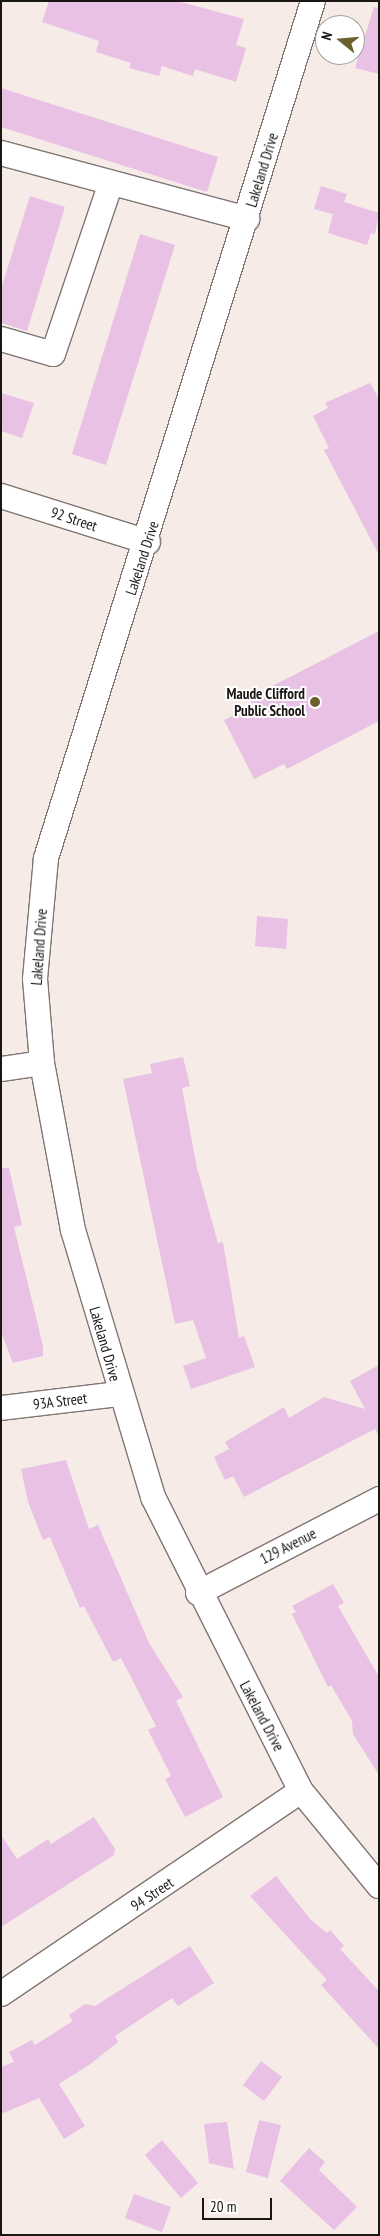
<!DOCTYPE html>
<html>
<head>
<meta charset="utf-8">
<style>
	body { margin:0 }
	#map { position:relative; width:380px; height:2236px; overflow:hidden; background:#f6ebe6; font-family:"PT Sans Narrow",sans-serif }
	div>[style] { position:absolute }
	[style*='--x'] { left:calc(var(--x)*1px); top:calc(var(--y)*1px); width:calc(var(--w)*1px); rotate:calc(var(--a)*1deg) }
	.building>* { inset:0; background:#e8c1e5 }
	.roads { filter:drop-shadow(1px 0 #7f7571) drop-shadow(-1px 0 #7f7571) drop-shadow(0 1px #7f7571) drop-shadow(0 -1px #7f7571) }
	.minor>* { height:24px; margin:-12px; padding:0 12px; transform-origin:12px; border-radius:12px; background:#fff }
	.dots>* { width:14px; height:14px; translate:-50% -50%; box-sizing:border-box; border:2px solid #fff; border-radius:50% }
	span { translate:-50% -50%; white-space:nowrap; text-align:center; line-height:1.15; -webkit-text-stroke:4px #fff; paint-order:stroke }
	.street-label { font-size:15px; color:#1a1614 }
	.poi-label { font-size:15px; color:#1a1614; font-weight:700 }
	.right { translate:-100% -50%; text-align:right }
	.frame { position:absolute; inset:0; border:2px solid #1a1614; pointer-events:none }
	.north { position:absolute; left:315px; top:15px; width:50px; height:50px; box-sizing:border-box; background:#fff; border:1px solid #a3a2a1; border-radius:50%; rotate:287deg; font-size:14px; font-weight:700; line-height:20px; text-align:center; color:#1a1614 }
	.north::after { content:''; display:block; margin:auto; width:18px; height:22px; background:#6a612e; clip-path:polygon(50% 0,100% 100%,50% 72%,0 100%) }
	.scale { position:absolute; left:202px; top:2198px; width:70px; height:22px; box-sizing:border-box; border:2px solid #1a1614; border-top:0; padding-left:6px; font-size:15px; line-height:18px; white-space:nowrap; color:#1a1614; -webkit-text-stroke:4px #fff; paint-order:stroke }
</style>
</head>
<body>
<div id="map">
	<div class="building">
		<div style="clip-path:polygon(49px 1px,177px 1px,244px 19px,236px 45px,246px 48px,236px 82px,195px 69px,193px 76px,162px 66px,159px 76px,129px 68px,131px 63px,96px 52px,99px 41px,42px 22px)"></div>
		<div style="clip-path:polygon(374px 7px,379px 8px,379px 74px,355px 68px)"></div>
		<div style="clip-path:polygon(1px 88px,218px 157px,207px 192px,1px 127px)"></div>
		<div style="clip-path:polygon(321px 186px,347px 194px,344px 202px,379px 213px,375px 234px,371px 233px,367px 245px,328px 233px,333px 214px,314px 209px)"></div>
		<div style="clip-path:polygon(30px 196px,65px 207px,27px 331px,1px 323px,1px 289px)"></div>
		<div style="clip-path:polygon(140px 234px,175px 245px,106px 465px,72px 454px)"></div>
		<div style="clip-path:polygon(370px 383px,379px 399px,379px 555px,324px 450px,329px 448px,313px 416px,328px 408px,325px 403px)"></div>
		<div style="clip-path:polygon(1px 393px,34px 403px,22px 438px,1px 431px)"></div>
		<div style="clip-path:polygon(379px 631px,379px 721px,287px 769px,284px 764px,254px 779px,224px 720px,253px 706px,249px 698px)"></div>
		<div style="clip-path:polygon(257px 916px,288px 919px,286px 949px,255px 946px)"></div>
		<div style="clip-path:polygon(183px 1057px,190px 1086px,182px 1088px,197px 1168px,218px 1243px,223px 1242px,239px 1338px,244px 1336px,255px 1367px,191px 1389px,183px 1366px,206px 1358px,193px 1320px,175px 1324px,123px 1079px,152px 1073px,150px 1064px)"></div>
		<div style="clip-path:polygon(1px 1168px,9px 1168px,22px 1225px,14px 1227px,43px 1346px,43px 1356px,13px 1363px,1px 1332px)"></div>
		<div style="clip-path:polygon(379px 1365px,379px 1436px,375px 1429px,244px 1497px,233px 1476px,225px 1480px,214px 1457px,229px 1449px,225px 1442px,284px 1407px,289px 1418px,324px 1397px,365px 1409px,350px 1381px)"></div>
		<div style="clip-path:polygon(66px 1460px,89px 1529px,98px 1525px,149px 1643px,183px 1697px,176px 1701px,223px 1797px,185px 1817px,165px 1779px,171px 1776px,148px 1730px,156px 1726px,121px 1658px,113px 1662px,84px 1606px,80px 1608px,50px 1537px,43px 1540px,28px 1502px,21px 1469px)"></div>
		<div style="clip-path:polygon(333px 1584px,344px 1603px,338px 1606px,379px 1677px,379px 1775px,353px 1734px,352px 1721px,331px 1685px,328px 1687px,292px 1614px,296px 1612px,292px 1606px)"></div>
		<div style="clip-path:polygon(94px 1817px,115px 1849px,114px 1855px,1px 1927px,1px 1835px,17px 1859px,48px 1839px,51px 1844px)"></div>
		<div style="clip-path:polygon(276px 1876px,310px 1919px,327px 1933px,330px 1930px,344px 1946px,340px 1949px,379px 1991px,379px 2049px,321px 1985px,327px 1980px,250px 1896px)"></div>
		<div style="clip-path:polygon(190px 1946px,214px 1983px,178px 2006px,172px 1998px,115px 2036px,118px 2042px,89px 2065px,59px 2084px,85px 2126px,64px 2139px,39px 2098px,1px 2114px,1px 2067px,14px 2062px,9px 2052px,32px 2040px,35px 2045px,73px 2021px,69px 2015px,85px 2004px,95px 2006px)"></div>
		<div style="clip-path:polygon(261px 2061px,282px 2077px,264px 2101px,243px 2085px)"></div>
		<div style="clip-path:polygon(259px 2120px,281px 2125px,268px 2178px,246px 2172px)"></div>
		<div style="clip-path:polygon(227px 2122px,234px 2169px,209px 2163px,204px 2124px)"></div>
		<div style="clip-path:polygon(162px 2140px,198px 2183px,181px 2198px,145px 2155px)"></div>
		<div style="clip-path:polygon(309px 2148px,325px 2162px,319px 2170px,357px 2207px,334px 2230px,280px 2181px)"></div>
		<div style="clip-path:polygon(134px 2194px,171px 2207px,162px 2232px,125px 2218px)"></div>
	</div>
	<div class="roads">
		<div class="minor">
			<div style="--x:313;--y:1;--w:898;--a:107.3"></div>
			<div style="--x:46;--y:858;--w:121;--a:95.2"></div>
			<div style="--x:35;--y:979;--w:84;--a:85.2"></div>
			<div style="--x:42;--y:1063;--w:170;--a:79.5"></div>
			<div style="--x:73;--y:1230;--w:279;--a:73.3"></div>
			<div style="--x:153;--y:1497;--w:329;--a:63.3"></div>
			<div style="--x:301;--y:1791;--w:123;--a:50.6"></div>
			<div style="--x:1;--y:153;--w:255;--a:15"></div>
			<div style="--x:1;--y:339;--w:54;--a:16.1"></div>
			<div style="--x:53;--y:354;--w:181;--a:-71.3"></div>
			<div style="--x:1;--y:496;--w:154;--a:17.4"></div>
			<div style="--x:1;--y:1069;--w:41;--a:-8.3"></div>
			<div style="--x:1;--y:1408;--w:119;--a:-6.8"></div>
			<div style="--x:198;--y:1593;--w:204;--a:-27.4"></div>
			<div style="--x:1;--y:1994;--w:362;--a:-34.1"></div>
		</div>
	</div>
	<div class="dots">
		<div style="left:315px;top:702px;background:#6a612e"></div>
	</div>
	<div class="street-label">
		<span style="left:262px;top:170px;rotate:-73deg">Lakeland Drive</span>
		<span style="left:74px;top:519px;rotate:18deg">92 Street</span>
		<span style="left:142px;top:558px;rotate:-72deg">Lakeland Drive</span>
		<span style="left:39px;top:947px;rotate:-86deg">Lakeland Drive</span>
		<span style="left:105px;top:1344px;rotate:74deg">Lakeland Drive</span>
		<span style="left:60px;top:1401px;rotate:-7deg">93A Street</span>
		<span style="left:288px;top:1546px;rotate:-27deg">129 Avenue</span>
		<span style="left:262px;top:1716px;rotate:62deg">Lakeland Drive</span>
		<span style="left:152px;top:1894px;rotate:-34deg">94 Street</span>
	</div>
	<div class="poi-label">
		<span class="right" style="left:305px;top:702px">Maude Clifford<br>Public School</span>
	</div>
	<div class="frame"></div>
	<div class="north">N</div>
	<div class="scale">20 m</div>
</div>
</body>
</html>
